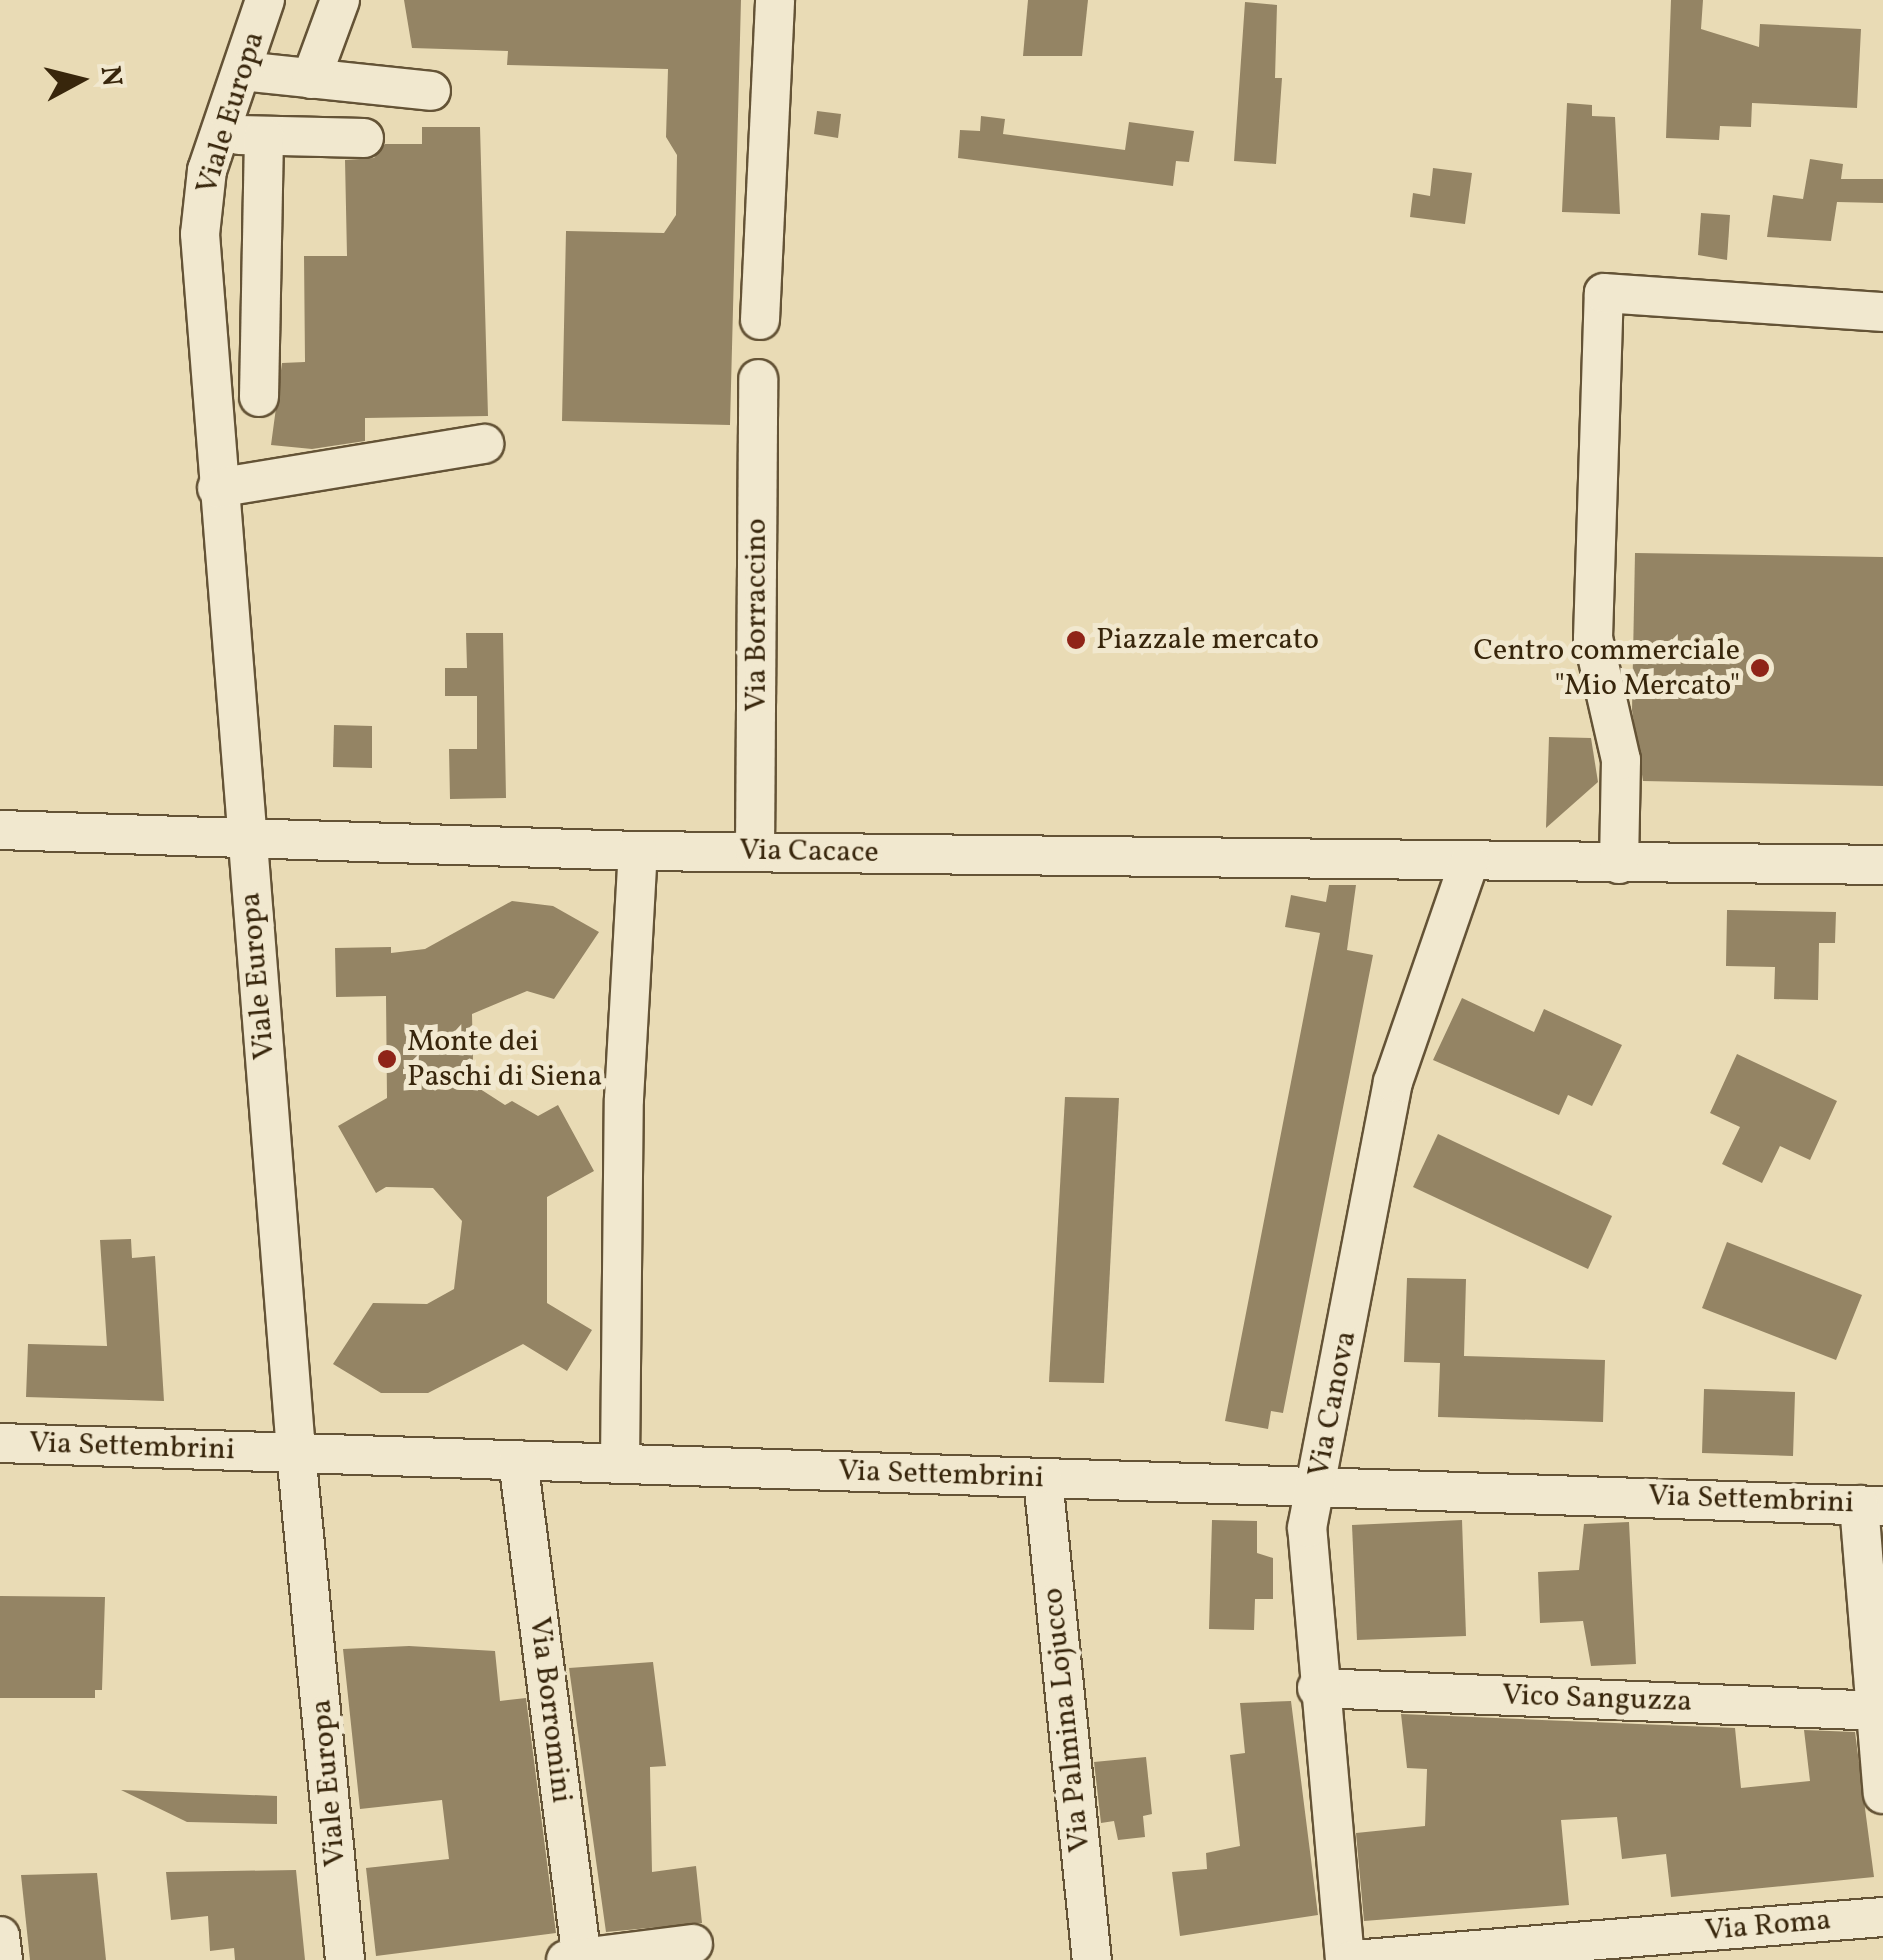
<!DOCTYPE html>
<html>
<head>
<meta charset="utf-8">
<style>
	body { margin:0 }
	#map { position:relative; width:1883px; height:1960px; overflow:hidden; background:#e9dbb5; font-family:Vollkorn,serif }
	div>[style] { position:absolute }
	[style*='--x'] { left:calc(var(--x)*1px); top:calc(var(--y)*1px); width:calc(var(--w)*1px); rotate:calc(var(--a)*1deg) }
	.building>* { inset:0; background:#948464 }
	.roads { filter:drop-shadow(2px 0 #645336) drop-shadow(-2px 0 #645336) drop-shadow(0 2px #645336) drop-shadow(0 -2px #645336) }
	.minor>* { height:38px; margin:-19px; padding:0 19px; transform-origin:19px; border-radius:19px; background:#f1e8cf }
	.dots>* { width:28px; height:28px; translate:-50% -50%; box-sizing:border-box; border:5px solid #f1e8cf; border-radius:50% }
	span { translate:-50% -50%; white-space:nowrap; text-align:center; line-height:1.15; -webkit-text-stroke:10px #f1e8cf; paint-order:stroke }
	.street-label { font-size:30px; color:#38260c }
	.poi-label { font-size:30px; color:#38260c }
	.left { translate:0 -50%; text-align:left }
	.right { translate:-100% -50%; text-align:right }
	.north { position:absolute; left:30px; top:30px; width:100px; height:100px; -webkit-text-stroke:8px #f1e8cf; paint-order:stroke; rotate:83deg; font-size:28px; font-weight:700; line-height:40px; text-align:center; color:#38260c }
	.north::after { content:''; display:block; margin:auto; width:35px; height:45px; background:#38260c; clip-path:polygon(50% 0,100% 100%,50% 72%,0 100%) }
</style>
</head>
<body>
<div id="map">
	<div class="building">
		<div style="clip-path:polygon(404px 0,741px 0,730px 425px,562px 421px,566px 231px,664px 233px,676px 215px,677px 155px,666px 137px,668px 69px,507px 65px,508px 51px,412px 48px)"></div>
		<div style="clip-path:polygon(1028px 0,1088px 0,1082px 56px,1023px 56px)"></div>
		<div style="clip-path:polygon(1671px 0,1703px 0,1701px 29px,1759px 47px,1760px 24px,1861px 29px,1857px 108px,1752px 103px,1751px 127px,1720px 126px,1719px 140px,1666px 138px)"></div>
		<div style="clip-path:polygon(1245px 2px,1277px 5px,1275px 78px,1282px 78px,1276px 164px,1234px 161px)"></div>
		<div style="clip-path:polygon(1567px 103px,1592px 105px,1592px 116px,1615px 117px,1620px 214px,1562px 212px)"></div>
		<div style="clip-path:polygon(817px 111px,841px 114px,838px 138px,814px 134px)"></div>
		<div style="clip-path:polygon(981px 116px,1005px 119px,1003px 134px,1125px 150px,1129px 122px,1194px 131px,1189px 162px,1176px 161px,1173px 186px,958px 158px,960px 130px,980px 131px)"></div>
		<div style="clip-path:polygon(422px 127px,480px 127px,488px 416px,365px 418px,365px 441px,312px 449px,271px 445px,282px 363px,305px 362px,304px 256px,347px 256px,345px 160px,374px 158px,385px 144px,422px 144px)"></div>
		<div style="clip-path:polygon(1810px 159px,1843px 164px,1841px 179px,1883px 179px,1883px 203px,1837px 202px,1831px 241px,1767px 237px,1773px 195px,1803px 199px)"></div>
		<div style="clip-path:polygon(1433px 168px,1472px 173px,1465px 224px,1410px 217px,1413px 193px,1430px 196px)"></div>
		<div style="clip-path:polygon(1701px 213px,1730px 215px,1727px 260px,1698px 255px)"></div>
		<div style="clip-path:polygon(1635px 553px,1883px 557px,1883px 786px,1643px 781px,1632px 710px)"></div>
		<div style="clip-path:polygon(466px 633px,503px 633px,506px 798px,450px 799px,449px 749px,477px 749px,477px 696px,445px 696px,445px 668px,467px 668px)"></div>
		<div style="clip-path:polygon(334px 725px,372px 726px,372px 768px,333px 767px)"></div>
		<div style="clip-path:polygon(1549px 737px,1591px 738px,1598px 782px,1546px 828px)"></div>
		<div style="clip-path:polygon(1329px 885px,1356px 885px,1347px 950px,1373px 955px,1283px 1413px,1271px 1411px,1268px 1429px,1225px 1421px,1320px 933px,1285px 927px,1291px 895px,1326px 902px)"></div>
		<div style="clip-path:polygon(512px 901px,553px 906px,599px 932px,554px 999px,527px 991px,472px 1014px,473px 1060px,460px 1076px,505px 1105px,512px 1101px,538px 1116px,558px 1105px,594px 1171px,547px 1197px,547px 1303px,592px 1330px,567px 1371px,523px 1344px,428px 1393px,381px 1393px,333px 1364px,373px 1303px,427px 1304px,454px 1289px,462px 1221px,433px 1188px,386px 1187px,376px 1193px,338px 1126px,387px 1098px,386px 996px,336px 997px,335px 948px,391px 947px,391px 953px,425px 949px)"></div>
		<div style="clip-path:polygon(1727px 910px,1836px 912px,1835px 943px,1819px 943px,1818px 1000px,1774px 999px,1775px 967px,1726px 966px)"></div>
		<div style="clip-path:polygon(1462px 998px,1534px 1032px,1544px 1009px,1622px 1045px,1592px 1106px,1568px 1095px,1559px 1115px,1433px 1060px)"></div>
		<div style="clip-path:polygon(1737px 1054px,1837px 1101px,1810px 1160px,1780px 1146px,1762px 1183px,1722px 1164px,1740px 1127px,1710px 1113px)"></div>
		<div style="clip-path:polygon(1065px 1097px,1119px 1098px,1104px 1383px,1049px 1382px)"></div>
		<div style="clip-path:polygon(1438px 1134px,1612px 1216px,1588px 1269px,1413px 1187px)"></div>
		<div style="clip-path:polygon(131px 1239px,132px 1258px,155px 1256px,164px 1401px,26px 1397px,28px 1344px,107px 1346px,100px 1240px)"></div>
		<div style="clip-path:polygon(1727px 1242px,1862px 1295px,1836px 1360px,1702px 1308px)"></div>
		<div style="clip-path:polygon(1407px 1278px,1466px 1279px,1464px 1356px,1605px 1360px,1603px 1422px,1438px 1417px,1440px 1363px,1404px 1362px)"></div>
		<div style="clip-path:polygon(1704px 1389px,1795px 1392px,1793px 1456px,1702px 1453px)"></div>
		<div style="clip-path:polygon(1212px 1520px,1257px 1521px,1257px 1553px,1273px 1558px,1273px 1599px,1255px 1599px,1254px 1630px,1209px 1629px)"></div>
		<div style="clip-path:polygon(1462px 1520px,1466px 1636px,1357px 1640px,1352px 1525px)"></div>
		<div style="clip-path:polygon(1629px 1522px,1636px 1664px,1591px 1666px,1583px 1621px,1540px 1623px,1538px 1572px,1579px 1570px,1584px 1524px)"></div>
		<div style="clip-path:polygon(0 1596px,105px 1597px,102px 1690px,95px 1690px,95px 1698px,0 1698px)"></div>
		<div style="clip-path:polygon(409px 1646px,495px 1651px,500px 1701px,526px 1698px,556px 1933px,376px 1956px,366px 1868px,449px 1859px,442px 1800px,360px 1809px,343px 1649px)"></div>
		<div style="clip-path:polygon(653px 1662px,666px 1766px,650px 1767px,652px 1872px,696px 1866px,702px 1923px,606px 1932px,569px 1668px)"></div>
		<div style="clip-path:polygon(1291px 1701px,1318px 1915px,1180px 1936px,1172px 1872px,1207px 1869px,1206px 1853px,1240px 1846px,1230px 1755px,1245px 1753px,1240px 1703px)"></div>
		<div style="clip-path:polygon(1401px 1714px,1735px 1728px,1741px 1788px,1810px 1781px,1804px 1730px,1855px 1732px,1874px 1877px,1671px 1897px,1666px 1854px,1622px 1859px,1617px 1817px,1561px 1820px,1569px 1905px,1364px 1921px,1356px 1833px,1425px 1826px,1427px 1769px,1407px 1768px)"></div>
		<div style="clip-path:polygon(1146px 1757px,1152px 1814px,1143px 1816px,1145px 1837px,1118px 1840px,1114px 1821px,1101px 1823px,1094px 1762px)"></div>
		<div style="clip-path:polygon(121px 1790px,277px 1796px,277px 1824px,187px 1822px)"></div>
		<div style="clip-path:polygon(296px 1870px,305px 1960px,235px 1960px,234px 1948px,210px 1951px,208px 1916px,171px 1920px,166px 1872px)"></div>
		<div style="clip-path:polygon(97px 1873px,106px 1960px,30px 1960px,21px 1875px)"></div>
	</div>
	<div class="roads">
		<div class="minor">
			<div style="--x:265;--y:0;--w:180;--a:108.8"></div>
			<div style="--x:207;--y:170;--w:64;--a:96.2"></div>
			<div style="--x:200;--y:234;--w:1222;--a:85.49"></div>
			<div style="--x:296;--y:1452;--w:510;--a:84.49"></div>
			<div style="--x:242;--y:71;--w:190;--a:6"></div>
			<div style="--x:311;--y:79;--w:84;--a:-69.8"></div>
			<div style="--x:239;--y:135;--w:125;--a:1.4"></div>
			<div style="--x:760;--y:320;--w:320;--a:-87.3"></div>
			<div style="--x:259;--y:397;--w:261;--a:-88.9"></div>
			<div style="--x:217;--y:488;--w:271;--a:-9.4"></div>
			<div style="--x:0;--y:830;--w:638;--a:1.89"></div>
			<div style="--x:638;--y:851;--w:1245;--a:0.64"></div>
			<div style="--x:755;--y:851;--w:472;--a:-89.6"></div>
			<div style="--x:1619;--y:864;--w:104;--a:-88.9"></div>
			<div style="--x:1621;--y:760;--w:125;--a:-102.9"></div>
			<div style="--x:1593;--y:638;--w:345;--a:-88.2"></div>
			<div style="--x:1604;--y:293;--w:280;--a:3.9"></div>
			<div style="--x:0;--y:1443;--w:1884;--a:1.92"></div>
			<div style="--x:518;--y:1460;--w:504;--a:82.71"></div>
			<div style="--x:620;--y:1463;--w:364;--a:-89.4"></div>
			<div style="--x:624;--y:1099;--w:248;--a:-86.8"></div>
			<div style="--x:1043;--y:1479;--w:483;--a:84.2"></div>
			<div style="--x:1859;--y:1505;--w:290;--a:85.3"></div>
			<div style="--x:1317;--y:1688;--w:566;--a:2.33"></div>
			<div style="--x:0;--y:1936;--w:24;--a:83"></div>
			<div style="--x:566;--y:1960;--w:128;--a:-7.2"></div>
			<div style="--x:1345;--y:1960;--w:434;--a:-95"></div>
			<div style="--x:1307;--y:1528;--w:454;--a:-79.1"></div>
			<div style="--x:1393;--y:1082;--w:232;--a:-70.9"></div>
			<div style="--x:1353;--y:1960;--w:532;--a:-4.64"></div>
		</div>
	</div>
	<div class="dots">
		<div style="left:1076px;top:640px;background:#8f2418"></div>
		<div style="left:1760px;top:668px;background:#8f2418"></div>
		<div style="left:387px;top:1059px;background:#8f2418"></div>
	</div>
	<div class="street-label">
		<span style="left:231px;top:113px;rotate:-73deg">Viale Europa</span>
		<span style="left:757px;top:615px;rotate:-90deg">Via Borraccino</span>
		<span style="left:809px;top:852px;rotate:1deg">Via Cacace</span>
		<span style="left:258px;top:976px;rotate:-95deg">Viale Europa</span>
		<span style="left:1333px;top:1404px;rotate:-79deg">Via Canova</span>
		<span style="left:132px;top:1447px;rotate:2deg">Via Settembrini</span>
		<span style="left:941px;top:1475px;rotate:2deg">Via Settembrini</span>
		<span style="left:1751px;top:1500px;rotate:2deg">Via Settembrini</span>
		<span style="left:1597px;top:1699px;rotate:2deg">Vico Sanguzza</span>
		<span style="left:550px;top:1710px;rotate:83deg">Via Borromini</span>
		<span style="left:1067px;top:1720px;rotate:-96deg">Via Palmina Lojucco</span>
		<span style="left:329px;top:1783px;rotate:-95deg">Viale Europa</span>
		<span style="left:1768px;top:1926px;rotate:-5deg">Via Roma</span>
	</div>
	<div class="poi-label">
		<span class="left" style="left:1096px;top:640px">Piazzale mercato</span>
		<span class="right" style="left:1740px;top:668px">Centro commerciale<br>"Mio Mercato"</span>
		<span class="left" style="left:407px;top:1059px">Monte dei<br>Paschi di Siena</span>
	</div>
	<div class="north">N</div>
</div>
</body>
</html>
